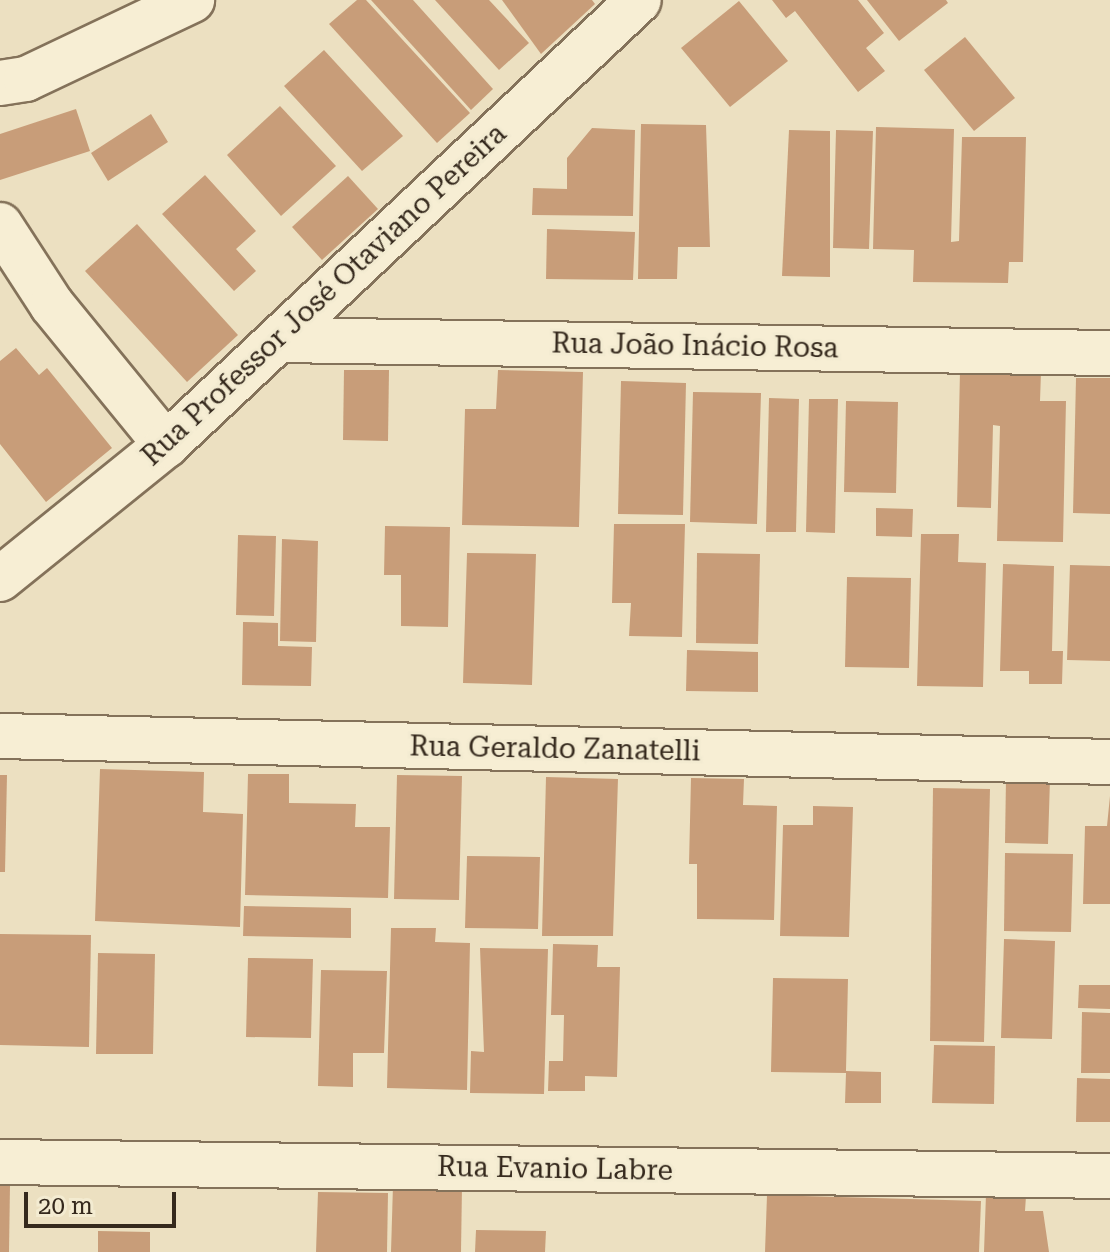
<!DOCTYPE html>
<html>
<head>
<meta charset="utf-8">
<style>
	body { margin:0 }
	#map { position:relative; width:1110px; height:1252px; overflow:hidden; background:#ece0c1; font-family:"Roboto Serif",serif }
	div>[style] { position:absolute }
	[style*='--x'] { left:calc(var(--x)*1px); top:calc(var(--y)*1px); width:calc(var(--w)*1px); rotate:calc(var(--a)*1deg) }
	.building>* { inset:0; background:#c89d79 }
	.roads { filter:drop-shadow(2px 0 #84725a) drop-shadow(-2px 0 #84725a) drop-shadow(0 2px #84725a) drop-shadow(0 -2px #84725a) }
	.street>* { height:44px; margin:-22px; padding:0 22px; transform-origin:22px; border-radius:22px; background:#f7eed4 }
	span { translate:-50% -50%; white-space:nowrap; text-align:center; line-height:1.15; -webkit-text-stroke:6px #f3ebd1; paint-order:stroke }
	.street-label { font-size:28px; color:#35291d }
	.scale { position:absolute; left:24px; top:1192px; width:152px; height:36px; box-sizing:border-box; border:4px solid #35291d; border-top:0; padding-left:10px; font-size:24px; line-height:28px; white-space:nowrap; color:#35291d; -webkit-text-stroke:6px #f3ebd1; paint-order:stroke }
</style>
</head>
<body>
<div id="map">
	<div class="building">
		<div style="clip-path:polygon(357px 0,366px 0,470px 113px,437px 143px,329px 24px)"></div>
		<div style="clip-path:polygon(371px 0,413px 0,493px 89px,471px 110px)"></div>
		<div style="clip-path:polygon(435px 0,489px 0,529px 43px,499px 70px)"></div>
		<div style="clip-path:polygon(502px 0,592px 0,595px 4px,541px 54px)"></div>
		<div style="clip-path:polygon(772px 0,858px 0,884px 33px,866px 48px,885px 71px,858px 92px,795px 11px,786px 18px)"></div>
		<div style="clip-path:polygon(867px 0,946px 0,948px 3px,899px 41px)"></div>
		<div style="clip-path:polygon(739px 1px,788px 61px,730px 107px,681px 48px)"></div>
		<div style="clip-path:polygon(965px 37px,1015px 98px,974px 131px,924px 70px)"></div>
		<div style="clip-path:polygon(324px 50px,403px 136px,362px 171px,284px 86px)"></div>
		<div style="clip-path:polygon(280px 106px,336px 166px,281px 216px,227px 155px)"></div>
		<div style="clip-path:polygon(76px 109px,90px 151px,0 180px,0 134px)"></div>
		<div style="clip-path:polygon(151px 114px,168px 142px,108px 181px,91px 153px)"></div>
		<div style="clip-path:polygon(641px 124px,706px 125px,710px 247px,678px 247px,677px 279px,638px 279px)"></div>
		<div style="clip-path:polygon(876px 127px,954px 129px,951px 242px,959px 241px,962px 137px,1026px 137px,1023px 262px,1009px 262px,1008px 283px,913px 282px,914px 250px,873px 249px)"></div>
		<div style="clip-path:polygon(592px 128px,635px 130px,633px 216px,532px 215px,533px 188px,567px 189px,567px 158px)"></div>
		<div style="clip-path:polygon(789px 130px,830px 131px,830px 277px,782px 276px)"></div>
		<div style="clip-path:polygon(836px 130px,873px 131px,869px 249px,833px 248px)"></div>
		<div style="clip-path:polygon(205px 175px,256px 231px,236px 249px,256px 271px,234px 291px,162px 214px)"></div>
		<div style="clip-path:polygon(348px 176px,378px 209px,322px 260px,292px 227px)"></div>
		<div style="clip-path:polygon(137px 224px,238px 335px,187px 382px,85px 271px)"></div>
		<div style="clip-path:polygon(547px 229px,635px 232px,633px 280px,546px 279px)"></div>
		<div style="clip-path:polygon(16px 348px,39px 375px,47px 368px,112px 448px,46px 502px,0 444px,0 361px)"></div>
		<div style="clip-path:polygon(344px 370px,389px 370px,388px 441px,343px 440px)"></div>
		<div style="clip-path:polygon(498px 370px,583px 372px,579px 527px,462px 525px,465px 409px,496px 409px)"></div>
		<div style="clip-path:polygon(960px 371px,1041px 372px,1040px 401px,1066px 401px,1063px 542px,997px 541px,1000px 426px,993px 425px,991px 508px,957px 507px)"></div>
		<div style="clip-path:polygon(1076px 378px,1110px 378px,1110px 514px,1073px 513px)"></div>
		<div style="clip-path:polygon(621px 381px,686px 383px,683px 515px,618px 514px)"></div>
		<div style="clip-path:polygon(693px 392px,761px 393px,757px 524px,690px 522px)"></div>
		<div style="clip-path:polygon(769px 398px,799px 399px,796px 532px,766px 532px)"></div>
		<div style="clip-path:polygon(809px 399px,838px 399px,835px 533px,806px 532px)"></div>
		<div style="clip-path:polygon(846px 401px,898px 402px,896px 493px,844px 492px)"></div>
		<div style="clip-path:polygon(876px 508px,913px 509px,912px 537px,876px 536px)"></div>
		<div style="clip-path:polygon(614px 524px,685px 524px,682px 637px,629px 636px,631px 603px,612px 603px)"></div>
		<div style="clip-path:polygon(385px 526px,450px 527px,448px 627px,401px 626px,401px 575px,384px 575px)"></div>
		<div style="clip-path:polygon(921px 534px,959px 534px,958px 562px,986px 563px,983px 687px,917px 686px)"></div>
		<div style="clip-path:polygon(238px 535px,276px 536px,274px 616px,236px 615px)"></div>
		<div style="clip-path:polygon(282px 539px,318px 541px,316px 642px,280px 641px)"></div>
		<div style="clip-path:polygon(467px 553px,536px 554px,532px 685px,463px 683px)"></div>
		<div style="clip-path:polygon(697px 553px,760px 554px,758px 644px,696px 643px)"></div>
		<div style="clip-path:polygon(1003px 564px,1054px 566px,1052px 651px,1063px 651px,1062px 684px,1029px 684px,1029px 671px,1000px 671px)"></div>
		<div style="clip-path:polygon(1070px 565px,1110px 566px,1110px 661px,1067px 660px)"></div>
		<div style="clip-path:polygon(847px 577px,911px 578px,909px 668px,845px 667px)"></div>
		<div style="clip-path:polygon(243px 622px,278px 623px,278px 646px,312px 647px,311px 686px,242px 685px)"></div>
		<div style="clip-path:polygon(687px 650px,758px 652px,758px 692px,686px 691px)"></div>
		<div style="clip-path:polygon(100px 769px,204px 772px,203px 812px,243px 814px,240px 927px,95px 921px)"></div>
		<div style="clip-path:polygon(248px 774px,289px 774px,289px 803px,356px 804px,355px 827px,390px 827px,388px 898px,245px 895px)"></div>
		<div style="clip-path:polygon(0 775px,7px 775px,5px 872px,0 872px)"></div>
		<div style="clip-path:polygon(397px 775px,462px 776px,459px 900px,394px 899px)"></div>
		<div style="clip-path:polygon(546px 777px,618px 779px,613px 936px,542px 936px)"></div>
		<div style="clip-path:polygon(691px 778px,744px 779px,743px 805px,777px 806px,774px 920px,697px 919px,697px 864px,689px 864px)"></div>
		<div style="clip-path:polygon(1006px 778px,1050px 779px,1048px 844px,1005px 843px)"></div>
		<div style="clip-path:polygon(933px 788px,990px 789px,984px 1042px,930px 1041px)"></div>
		<div style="clip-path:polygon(1110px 796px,1110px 904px,1083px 904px,1085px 826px,1107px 826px)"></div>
		<div style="clip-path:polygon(813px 806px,853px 807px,849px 937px,780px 936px,783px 825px,813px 825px)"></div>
		<div style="clip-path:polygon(1005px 853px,1073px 854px,1071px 932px,1004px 931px)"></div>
		<div style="clip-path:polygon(467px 856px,540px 857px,538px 929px,465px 928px)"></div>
		<div style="clip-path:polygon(244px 906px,351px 908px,351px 938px,243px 936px)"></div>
		<div style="clip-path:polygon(391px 928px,436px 928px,435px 942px,470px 943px,467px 1090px,387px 1088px)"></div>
		<div style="clip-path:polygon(0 934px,91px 935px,89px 1047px,0 1045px)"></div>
		<div style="clip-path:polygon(1004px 939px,1055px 941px,1052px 1039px,1001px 1038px)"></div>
		<div style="clip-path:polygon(553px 944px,598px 945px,597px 967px,620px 967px,617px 1077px,585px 1076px,585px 1091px,548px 1091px,549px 1061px,563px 1061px,564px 1015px,551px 1015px)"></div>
		<div style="clip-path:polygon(480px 948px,548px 949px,544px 1094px,470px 1093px,471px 1051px,484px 1052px)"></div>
		<div style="clip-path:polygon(98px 953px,155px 954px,153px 1054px,96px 1054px)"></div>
		<div style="clip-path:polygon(248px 958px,313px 959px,311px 1038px,246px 1037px)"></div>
		<div style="clip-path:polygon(321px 970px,387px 971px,384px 1053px,353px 1053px,353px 1087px,318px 1086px)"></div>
		<div style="clip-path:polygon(773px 978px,848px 979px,846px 1071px,881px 1072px,881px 1103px,845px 1103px,846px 1073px,771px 1072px)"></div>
		<div style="clip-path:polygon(1079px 985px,1110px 985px,1110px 1009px,1078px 1008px)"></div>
		<div style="clip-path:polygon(1082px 1012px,1110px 1013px,1110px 1073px,1081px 1073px)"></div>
		<div style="clip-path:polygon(934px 1045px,995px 1046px,994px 1104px,932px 1103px)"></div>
		<div style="clip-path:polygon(1077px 1078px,1110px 1079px,1110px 1122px,1076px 1122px)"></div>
		<div style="clip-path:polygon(0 1185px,10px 1185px,9px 1252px,0 1252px)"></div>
		<div style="clip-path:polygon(393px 1185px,462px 1186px,461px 1252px,391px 1252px)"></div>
		<div style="clip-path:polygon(318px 1192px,388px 1193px,387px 1252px,316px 1252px)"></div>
		<div style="clip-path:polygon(986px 1194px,1026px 1196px,1025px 1211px,1043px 1211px,1049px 1252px,984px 1252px)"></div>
		<div style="clip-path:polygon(767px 1195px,981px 1201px,979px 1252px,765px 1252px)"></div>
		<div style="clip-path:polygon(476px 1230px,546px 1231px,545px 1252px,475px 1252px)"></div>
		<div style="clip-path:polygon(98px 1231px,150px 1232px,150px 1252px,98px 1252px)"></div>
	</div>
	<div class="roads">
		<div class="street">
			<div style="--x:0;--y:83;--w:26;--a:-9"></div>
			<div style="--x:26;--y:79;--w:184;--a:-25.4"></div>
			<div style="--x:0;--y:225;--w:95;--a:57"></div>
			<div style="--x:52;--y:305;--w:181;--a:50.8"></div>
			<div style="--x:280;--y:340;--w:830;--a:0.9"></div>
			<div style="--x:0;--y:579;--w:213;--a:-38.9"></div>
			<div style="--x:166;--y:445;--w:649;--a:-43.25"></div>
			<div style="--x:0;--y:736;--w:1110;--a:1.34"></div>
			<div style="--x:0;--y:1162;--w:1110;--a:0.72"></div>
		</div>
	</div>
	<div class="street-label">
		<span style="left:324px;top:295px;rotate:-43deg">Rua Professor José Otaviano Pereira</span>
		<span style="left:695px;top:346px;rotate:1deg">Rua João Inácio Rosa</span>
		<span style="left:555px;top:749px;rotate:1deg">Rua Geraldo Zanatelli</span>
		<span style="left:555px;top:1169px;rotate:1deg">Rua Evanio Labre</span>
	</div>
	<div class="scale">20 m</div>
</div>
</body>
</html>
